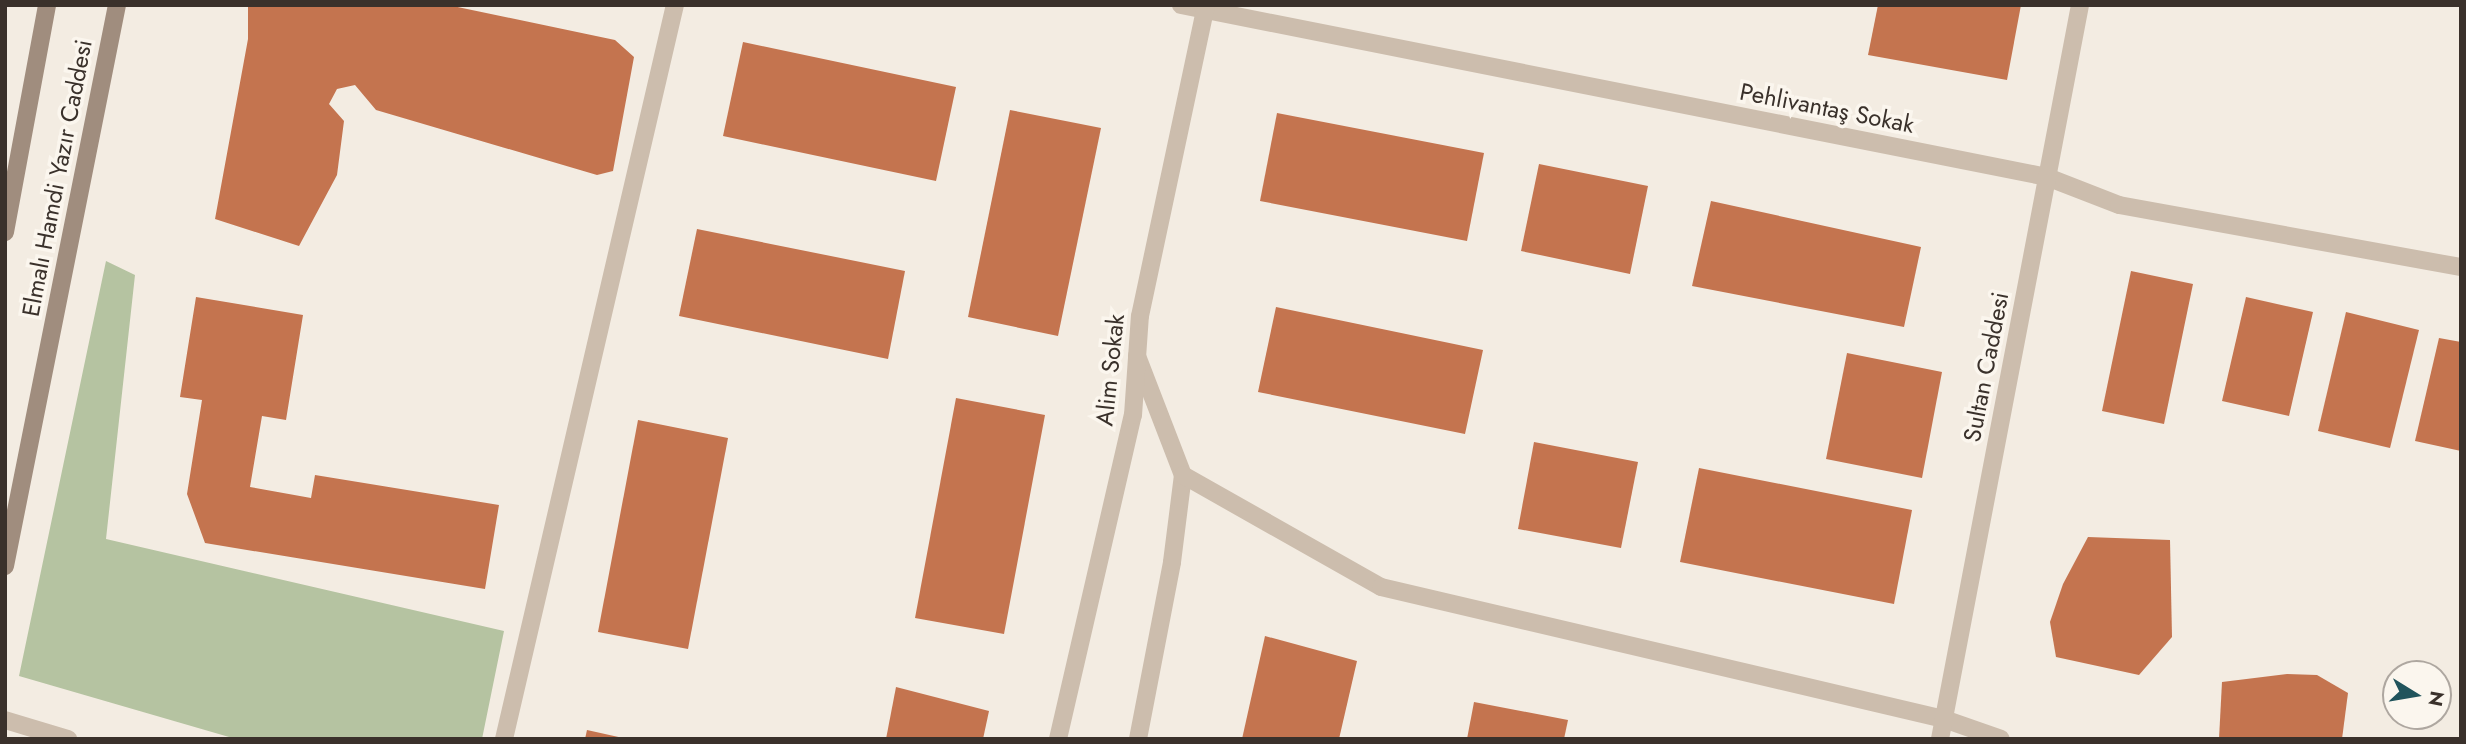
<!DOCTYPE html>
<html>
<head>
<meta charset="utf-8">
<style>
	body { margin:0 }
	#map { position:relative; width:2466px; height:744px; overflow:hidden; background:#f3ece2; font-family:Jost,sans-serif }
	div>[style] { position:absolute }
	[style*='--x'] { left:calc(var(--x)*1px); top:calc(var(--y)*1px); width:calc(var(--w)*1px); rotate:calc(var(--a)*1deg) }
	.green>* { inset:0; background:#b5c3a1 }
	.building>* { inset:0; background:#c4744f }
	.service>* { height:18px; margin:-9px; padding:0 9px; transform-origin:9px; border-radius:9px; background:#ccbdad }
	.minor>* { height:18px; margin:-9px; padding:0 9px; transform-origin:9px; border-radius:9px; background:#ccbdad }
	.tertiary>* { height:18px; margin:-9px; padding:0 9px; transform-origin:9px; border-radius:9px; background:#ccbdad }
	.secondary>* { height:18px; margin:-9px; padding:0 9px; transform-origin:9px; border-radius:9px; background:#a08d7e }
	span { translate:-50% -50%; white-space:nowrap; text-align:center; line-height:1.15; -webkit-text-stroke:7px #fbf6ee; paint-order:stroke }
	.street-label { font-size:24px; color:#3a312b }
	.frame { position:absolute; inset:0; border:7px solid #3a312b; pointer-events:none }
	.north { position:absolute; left:2382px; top:660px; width:70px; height:70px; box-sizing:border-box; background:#fbf6ee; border:2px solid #aea7a0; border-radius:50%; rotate:101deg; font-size:19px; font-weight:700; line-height:28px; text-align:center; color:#3a312b }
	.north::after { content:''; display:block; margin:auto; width:24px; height:32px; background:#21545c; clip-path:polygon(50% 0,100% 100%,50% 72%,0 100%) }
</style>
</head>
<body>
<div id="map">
	<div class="green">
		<div style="clip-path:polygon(106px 261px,135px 275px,106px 539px,504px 631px,482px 739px,236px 739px,19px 676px)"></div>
	</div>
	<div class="building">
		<div style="clip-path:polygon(248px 5px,448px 5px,615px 40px,634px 57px,613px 171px,597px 175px,376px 110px,355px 85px,337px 89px,329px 104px,344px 121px,337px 175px,299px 246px,215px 219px,248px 39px)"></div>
		<div style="clip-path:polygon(1878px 5px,2021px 5px,2007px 80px,1868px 55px)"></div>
		<div style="clip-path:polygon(743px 42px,956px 87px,936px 181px,723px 136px)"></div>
		<div style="clip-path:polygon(1010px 110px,1101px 128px,1058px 336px,968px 317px)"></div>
		<div style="clip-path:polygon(1277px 113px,1484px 153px,1467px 241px,1260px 201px)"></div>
		<div style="clip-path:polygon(1539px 164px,1648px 186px,1630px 274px,1521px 251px)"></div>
		<div style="clip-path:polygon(1711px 201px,1921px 247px,1904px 327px,1692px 286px)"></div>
		<div style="clip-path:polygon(697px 229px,905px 271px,888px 359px,679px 316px)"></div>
		<div style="clip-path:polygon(2131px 271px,2193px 284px,2164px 424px,2102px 411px)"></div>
		<div style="clip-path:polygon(196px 297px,303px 315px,286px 420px,262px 416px,250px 487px,311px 498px,315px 475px,499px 505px,485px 589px,205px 543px,187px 494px,202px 400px,180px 397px)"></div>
		<div style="clip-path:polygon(2246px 297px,2313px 312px,2289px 416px,2222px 401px)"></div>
		<div style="clip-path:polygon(1276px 307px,1483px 350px,1465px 434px,1258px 392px)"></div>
		<div style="clip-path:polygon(2346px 312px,2419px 330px,2390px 448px,2318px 431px)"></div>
		<div style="clip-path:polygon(2439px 338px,2461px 342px,2461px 451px,2415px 441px)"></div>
		<div style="clip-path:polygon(1847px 353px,1942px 372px,1922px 478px,1826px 459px)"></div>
		<div style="clip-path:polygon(956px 398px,1045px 415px,1004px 634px,915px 618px)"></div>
		<div style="clip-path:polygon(638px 420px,728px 438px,688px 649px,598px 632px)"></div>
		<div style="clip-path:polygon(1534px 442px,1638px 462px,1621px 548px,1518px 529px)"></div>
		<div style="clip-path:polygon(1699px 468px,1912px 510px,1894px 604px,1680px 562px)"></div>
		<div style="clip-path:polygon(2088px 537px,2170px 540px,2172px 637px,2139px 675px,2056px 657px,2050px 622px,2063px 584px)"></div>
		<div style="clip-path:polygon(1265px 636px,1357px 661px,1339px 739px,1242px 739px)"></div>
		<div style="clip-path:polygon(2287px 674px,2317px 675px,2348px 693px,2342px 739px,2219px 739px,2222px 682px)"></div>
		<div style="clip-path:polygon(896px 687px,989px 711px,983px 739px,886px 739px)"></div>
		<div style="clip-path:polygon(1474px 702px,1568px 720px,1564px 739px,1467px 739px)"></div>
		<div style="clip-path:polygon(587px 730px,623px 738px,623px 739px,585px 739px)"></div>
	</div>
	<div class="service">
		<div style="--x:1138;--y:739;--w:180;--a:-79.1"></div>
		<div style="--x:1172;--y:562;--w:88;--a:-82.8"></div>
	</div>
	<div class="minor">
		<div style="--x:1181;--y:5;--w:883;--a:11.23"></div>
		<div style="--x:2047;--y:177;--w:77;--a:21.3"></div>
		<div style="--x:2119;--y:205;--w:348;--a:10.3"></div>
		<div style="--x:1137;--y:356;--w:128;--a:68.9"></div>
		<div style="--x:1183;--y:475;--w:227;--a:29.5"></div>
		<div style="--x:1381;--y:587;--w:578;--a:13.2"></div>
		<div style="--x:1944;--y:719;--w:60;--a:19.3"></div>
		<div style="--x:504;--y:739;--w:754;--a:-76.89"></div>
		<div style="--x:1058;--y:739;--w:333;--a:-77"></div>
		<div style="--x:1133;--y:415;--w:99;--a:-86"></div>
		<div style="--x:1140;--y:316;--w:318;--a:-78"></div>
	</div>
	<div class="tertiary">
		<div style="--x:5;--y:720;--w:66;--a:16.8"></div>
		<div style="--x:1940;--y:739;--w:747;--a:-79.2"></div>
	</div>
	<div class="secondary">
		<div style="--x:5;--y:232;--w:231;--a:-79.5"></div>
		<div style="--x:5;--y:566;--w:572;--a:-78.71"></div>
	</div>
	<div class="street-label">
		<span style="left:1827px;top:108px;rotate:11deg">Pehlivantaş Sokak</span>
		<span style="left:57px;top:178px;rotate:-79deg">Elmalı Hamdi Yazır Caddesi</span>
		<span style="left:1986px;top:367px;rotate:-79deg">Sultan Caddesi</span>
		<span style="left:1110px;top:370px;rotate:-84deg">Alim Sokak</span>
	</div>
	<div class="frame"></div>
	<div class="north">N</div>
</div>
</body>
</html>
